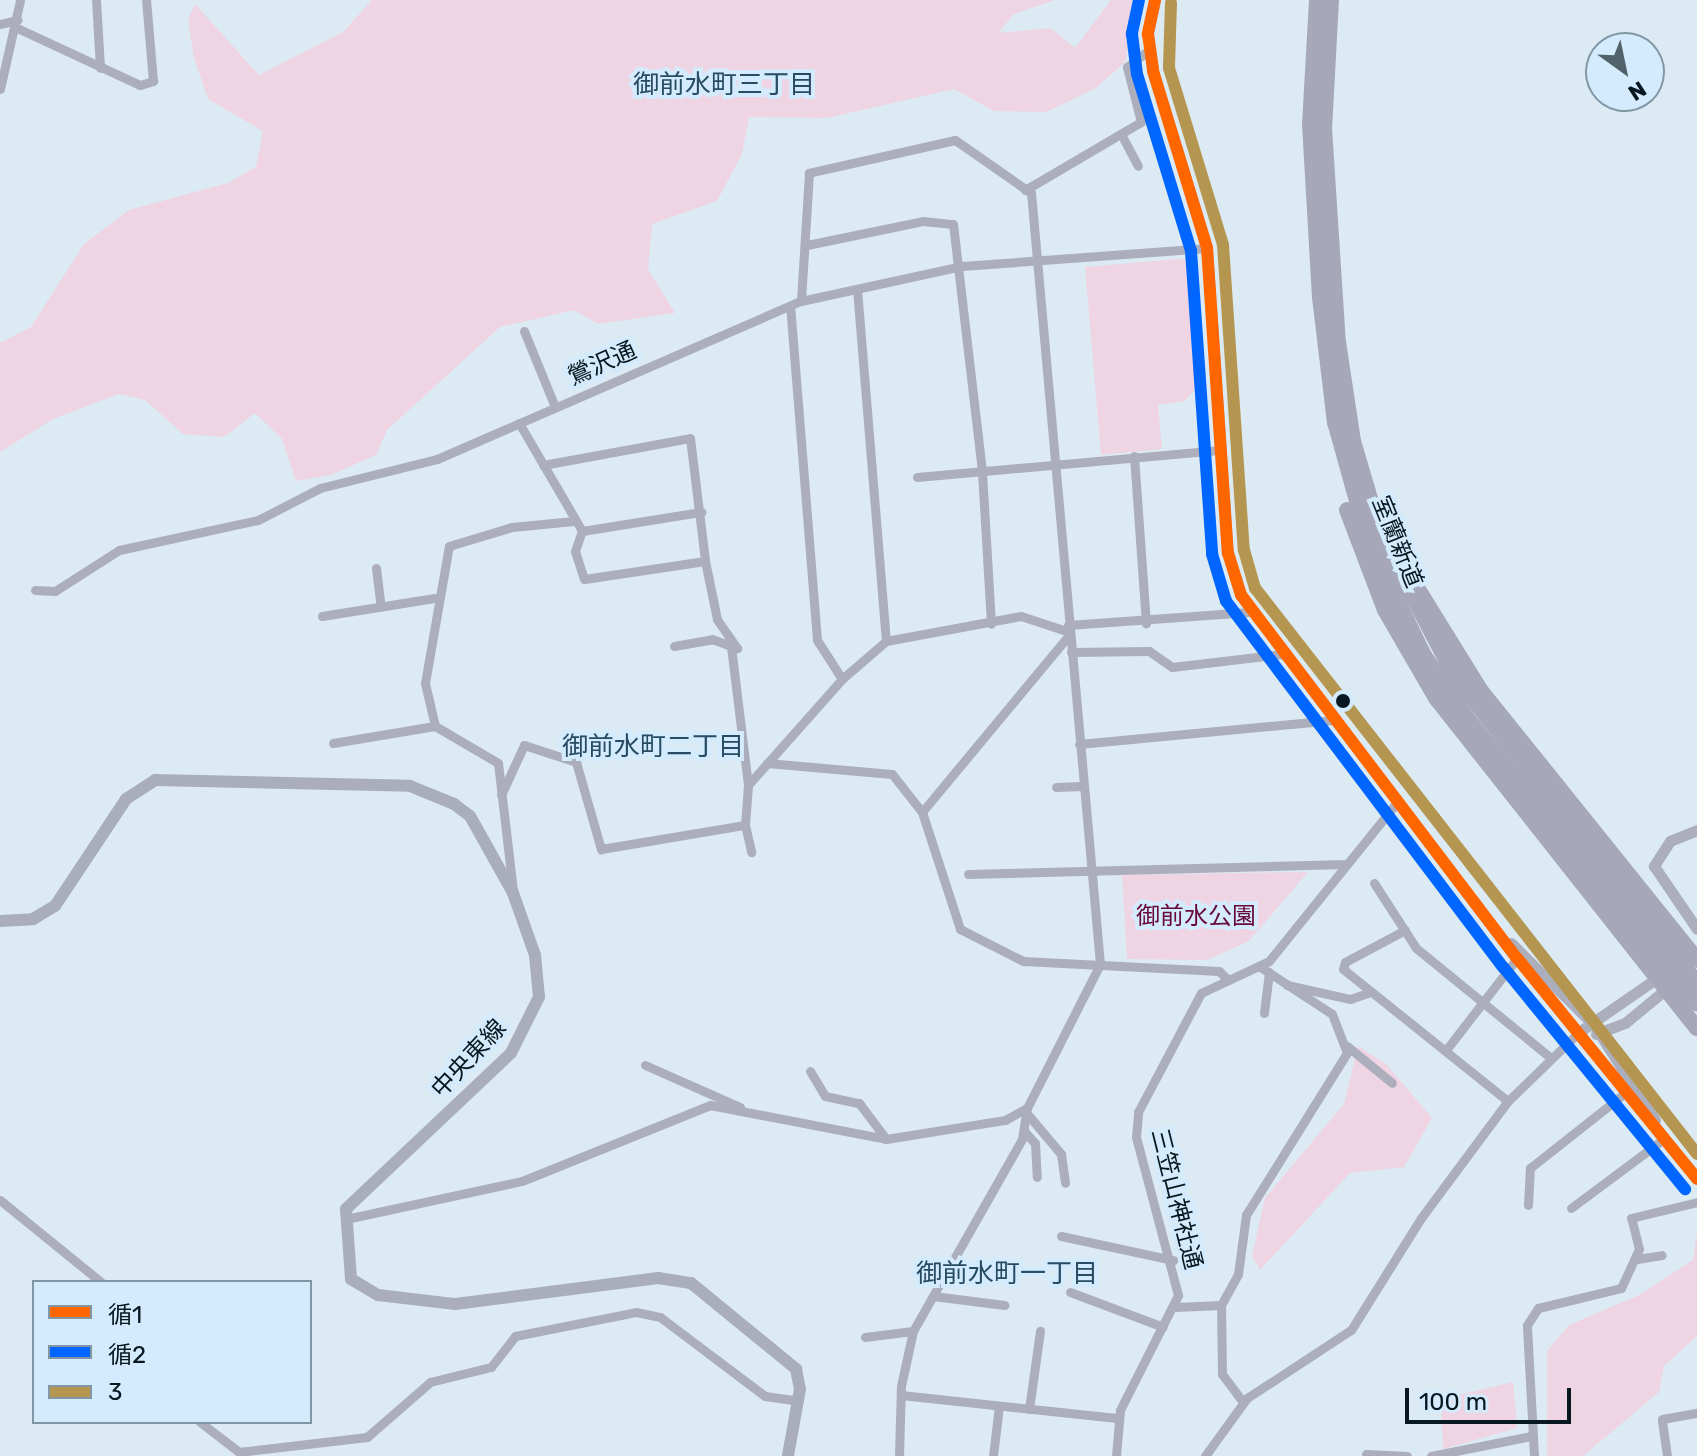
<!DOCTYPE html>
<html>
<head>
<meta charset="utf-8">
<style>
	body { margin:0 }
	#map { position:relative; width:1697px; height:1456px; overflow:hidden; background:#dceaf3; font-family:Rubik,"Noto Sans JP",sans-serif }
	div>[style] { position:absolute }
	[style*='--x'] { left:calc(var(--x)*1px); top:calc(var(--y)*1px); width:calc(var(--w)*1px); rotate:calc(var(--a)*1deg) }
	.green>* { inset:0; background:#efd5e3 }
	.minor>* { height:9px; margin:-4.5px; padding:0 4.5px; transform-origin:4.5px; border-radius:4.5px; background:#acaebc }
	.tertiary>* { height:11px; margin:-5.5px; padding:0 5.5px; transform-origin:5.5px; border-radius:5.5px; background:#acaebc }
	.secondary>* { height:12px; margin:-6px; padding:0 6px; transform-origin:6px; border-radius:6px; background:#aaadbc }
	.motorway>* { height:16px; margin:-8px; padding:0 8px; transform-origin:8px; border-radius:8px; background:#a6a7b9 }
	.bus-1>* { height:12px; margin:-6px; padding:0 6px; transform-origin:6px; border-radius:6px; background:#f60 }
	.bus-2>* { height:12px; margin:-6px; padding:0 6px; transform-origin:6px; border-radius:6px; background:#06f }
	.bus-3>* { height:12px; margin:-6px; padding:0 6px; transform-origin:6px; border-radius:6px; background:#b59651 }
	.dots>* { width:22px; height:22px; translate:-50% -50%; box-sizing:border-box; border:4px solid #d3ebfc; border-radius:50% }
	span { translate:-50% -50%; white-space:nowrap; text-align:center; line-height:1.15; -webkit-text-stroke:8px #d3ebfc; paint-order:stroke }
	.street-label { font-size:24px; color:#081821 }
	.park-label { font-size:24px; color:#680739 }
	.neighbourhood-label { font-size:26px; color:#264b62 }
	.legend { position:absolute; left:32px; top:1280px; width:280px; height:144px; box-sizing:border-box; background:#d3ebfc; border:2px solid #8297a4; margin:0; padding:10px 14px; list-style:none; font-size:24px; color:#081821 }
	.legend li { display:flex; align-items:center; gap:16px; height:40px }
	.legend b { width:40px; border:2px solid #8297a4 }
	.north { position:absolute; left:1585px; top:32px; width:80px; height:80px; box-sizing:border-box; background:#d3ebfc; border:2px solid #8297a4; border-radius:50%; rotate:147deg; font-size:22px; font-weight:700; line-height:32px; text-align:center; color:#081821 }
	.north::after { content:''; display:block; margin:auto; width:28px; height:36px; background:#52626a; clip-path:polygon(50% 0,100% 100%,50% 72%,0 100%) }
	.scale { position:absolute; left:1405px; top:1388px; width:166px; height:36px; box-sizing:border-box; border:4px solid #081821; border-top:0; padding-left:10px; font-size:24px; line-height:28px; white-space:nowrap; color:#081821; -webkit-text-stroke:6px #d3ebfc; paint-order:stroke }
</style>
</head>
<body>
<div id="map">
	<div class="green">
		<div style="clip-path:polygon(372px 0,1055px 0,1014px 14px,998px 33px,1051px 28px,1075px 48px,1111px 0,1139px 0,1125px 62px,1096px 88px,1046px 112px,994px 111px,954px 89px,827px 118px,749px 117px,742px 154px,717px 201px,652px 224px,648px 269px,675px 313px,598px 324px,574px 310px,500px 327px,387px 430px,376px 455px,331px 475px,296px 481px,282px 439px,255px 413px,224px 437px,183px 434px,145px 400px,119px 394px,53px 419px,0 452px,0 343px,31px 327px,84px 244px,129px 210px,228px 183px,256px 167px,263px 131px,208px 99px,194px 58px,188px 20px,195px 4px,259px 75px,343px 32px)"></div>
		<div style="clip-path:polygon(1191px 258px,1199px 384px,1185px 401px,1158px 405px,1162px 449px,1101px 455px,1085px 267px)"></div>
		<div style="clip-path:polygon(1308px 872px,1249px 941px,1207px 960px,1127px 959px,1122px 875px)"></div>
		<div style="clip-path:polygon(1358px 1046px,1387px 1065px,1432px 1118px,1404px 1167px,1350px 1173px,1260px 1270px,1252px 1256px,1265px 1198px,1344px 1104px)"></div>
		<div style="clip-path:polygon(1697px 1232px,1697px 1336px,1664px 1366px,1659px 1392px,1583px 1456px,1547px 1456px,1547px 1351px,1569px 1325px,1639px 1295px,1693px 1260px)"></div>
		<div style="clip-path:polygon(1513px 1382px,1517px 1428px,1443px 1449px,1441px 1399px)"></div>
	</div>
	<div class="minor">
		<div style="--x:96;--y:0;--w:68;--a:86.6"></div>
		<div style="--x:0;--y:24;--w:18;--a:-13"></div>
		<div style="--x:15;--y:27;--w:138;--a:24.9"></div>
		<div style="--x:140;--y:85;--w:14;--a:-17"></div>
		<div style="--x:153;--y:81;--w:81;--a:-94.9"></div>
		<div style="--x:0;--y:89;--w:91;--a:-77.3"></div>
		<div style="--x:1121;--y:134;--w:36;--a:62"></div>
		<div style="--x:1025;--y:190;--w:134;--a:-30.4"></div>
		<div style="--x:1141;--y:122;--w:57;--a:-104.3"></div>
		<div style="--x:1127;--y:67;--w:28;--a:-38"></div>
		<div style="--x:807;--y:245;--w:118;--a:-11.7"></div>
		<div style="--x:923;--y:221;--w:30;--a:6"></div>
		<div style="--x:953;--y:224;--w:250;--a:83.3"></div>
		<div style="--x:982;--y:472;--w:152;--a:86.6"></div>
		<div style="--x:857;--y:289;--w:353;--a:85.3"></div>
		<div style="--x:524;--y:331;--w:82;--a:67.8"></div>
		<div style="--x:519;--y:423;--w:125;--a:59.7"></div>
		<div style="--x:582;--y:531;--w:121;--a:-9.1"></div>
		<div style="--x:1134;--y:456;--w:168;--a:85.9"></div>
		<div style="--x:543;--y:465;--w:149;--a:-10.4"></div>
		<div style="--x:690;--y:438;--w:124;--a:83"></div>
		<div style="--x:705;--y:561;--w:122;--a:171.5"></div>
		<div style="--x:584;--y:579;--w:29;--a:-108"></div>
		<div style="--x:575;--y:551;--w:21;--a:-71"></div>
		<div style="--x:917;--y:477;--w:305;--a:-5.1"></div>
		<div style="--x:376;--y:568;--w:39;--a:83"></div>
		<div style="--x:35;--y:590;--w:20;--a:3"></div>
		<div style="--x:55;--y:591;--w:76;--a:-32.6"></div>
		<div style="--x:119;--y:550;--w:142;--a:-12.2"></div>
		<div style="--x:258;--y:520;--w:70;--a:-27.3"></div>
		<div style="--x:320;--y:488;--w:121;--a:-13.9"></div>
		<div style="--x:437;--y:459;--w:397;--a:-23.5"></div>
		<div style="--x:801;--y:301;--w:165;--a:-12.3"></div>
		<div style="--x:962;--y:266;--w:246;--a:-4.2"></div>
		<div style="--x:322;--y:616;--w:114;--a:-9.1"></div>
		<div style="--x:1068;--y:625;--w:182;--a:-4.1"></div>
		<div style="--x:674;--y:646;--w:39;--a:-10"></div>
		<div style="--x:712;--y:639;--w:27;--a:20"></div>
		<div style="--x:737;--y:648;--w:35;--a:-125"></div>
		<div style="--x:717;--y:619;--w:59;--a:-101.7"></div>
		<div style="--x:1071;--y:652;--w:78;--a:-0.7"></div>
		<div style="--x:1149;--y:651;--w:28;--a:35"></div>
		<div style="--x:1172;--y:667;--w:112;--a:-6.7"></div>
		<div style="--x:842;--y:679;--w:58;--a:-40.8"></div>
		<div style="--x:886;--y:641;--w:137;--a:-10.5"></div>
		<div style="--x:1021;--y:616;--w:51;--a:18.4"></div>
		<div style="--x:435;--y:726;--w:44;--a:-103.1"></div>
		<div style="--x:425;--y:683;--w:139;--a:-80.1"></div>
		<div style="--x:449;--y:546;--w:66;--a:-16.8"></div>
		<div style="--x:512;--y:527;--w:62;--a:-5.5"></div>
		<div style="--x:333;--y:743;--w:103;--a:-9.5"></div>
		<div style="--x:435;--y:726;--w:73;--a:30.4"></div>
		<div style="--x:498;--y:763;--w:128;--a:83.3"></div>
		<div style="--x:1079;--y:744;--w:256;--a:-5.4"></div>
		<div style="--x:767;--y:763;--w:125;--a:5"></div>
		<div style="--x:892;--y:774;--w:48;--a:51.7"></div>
		<div style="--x:922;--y:812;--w:123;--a:72"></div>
		<div style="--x:960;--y:929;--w:71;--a:26.9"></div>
		<div style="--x:1023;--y:961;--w:196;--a:2.9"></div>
		<div style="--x:1219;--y:971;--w:13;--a:45"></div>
		<div style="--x:748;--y:785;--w:142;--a:-48.4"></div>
		<div style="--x:842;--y:679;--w:46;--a:-122.7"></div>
		<div style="--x:817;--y:640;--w:335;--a:-94.6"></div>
		<div style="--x:1056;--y:787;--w:27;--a:-2"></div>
		<div style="--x:501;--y:795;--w:55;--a:-65.3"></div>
		<div style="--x:524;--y:745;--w:55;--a:18.1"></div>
		<div style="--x:576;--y:762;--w:91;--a:74"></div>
		<div style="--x:601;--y:849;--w:146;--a:-9.5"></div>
		<div style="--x:745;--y:825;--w:40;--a:-85.7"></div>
		<div style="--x:748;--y:785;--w:139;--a:-97"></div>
		<div style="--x:922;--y:812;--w:230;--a:-50.3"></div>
		<div style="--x:745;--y:825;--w:28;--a:77"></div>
		<div style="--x:968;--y:874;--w:379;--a:-1.5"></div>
		<div style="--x:1374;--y:883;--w:77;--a:57.1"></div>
		<div style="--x:1416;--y:948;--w:174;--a:39.2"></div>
		<div style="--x:1405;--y:930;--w:68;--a:151.9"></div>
		<div style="--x:1345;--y:962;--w:7;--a:106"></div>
		<div style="--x:1343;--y:969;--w:211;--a:38.7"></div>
		<div style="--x:1287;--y:985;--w:65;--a:12.5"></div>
		<div style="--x:1350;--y:999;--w:21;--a:-19"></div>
		<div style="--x:1264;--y:1013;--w:41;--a:-83"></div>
		<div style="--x:1347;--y:1046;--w:58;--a:39.4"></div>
		<div style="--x:1446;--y:1050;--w:116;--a:-52.3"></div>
		<div style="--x:645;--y:1065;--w:104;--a:23.9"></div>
		<div style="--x:810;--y:1071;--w:29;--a:59"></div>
		<div style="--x:825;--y:1096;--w:35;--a:12"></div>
		<div style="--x:859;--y:1103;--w:45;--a:53.1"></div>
		<div style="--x:1029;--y:1116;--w:50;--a:49.9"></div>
		<div style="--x:1061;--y:1154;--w:29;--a:82"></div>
		<div style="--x:1025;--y:1132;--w:15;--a:48"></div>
		<div style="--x:1035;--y:1143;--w:34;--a:87"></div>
		<div style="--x:0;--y:1200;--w:130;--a:39.1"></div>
		<div style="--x:1528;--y:1205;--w:37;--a:-87"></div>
		<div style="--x:1530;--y:1168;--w:127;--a:-38.3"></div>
		<div style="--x:1571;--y:1208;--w:117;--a:-36.7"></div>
		<div style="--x:346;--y:1219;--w:180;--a:-12.2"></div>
		<div style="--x:522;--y:1181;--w:203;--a:-22"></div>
		<div style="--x:710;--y:1105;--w:179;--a:10.9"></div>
		<div style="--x:886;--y:1139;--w:121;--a:-9.1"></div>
		<div style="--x:1005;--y:1120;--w:25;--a:-29"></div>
		<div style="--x:1027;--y:1108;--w:161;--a:-63.1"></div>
		<div style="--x:1100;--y:964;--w:774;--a:-95.11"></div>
		<div style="--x:1031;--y:193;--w:93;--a:-145.1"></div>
		<div style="--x:955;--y:140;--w:150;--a:167.3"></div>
		<div style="--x:809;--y:173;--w:128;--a:93.6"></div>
		<div style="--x:1061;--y:1236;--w:115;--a:12.1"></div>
		<div style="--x:1637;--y:1259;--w:25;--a:-9"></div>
		<div style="--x:1070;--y:1292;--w:99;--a:20.6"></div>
		<div style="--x:933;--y:1296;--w:72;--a:7.2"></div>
		<div style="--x:1175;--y:1307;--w:46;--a:-2.5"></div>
		<div style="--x:865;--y:1337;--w:48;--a:-7.1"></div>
		<div style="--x:901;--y:1395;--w:217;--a:6.1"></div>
		<div style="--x:1243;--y:1402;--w:35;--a:-127"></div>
		<div style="--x:1222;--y:1374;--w:69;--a:-90.8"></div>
		<div style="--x:1221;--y:1305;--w:35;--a:-61"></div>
		<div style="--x:1238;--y:1274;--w:60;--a:-82.3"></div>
		<div style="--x:1246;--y:1215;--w:191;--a:-58.1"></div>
		<div style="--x:1347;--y:1053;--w:42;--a:-111"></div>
		<div style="--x:1332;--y:1014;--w:87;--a:-146.7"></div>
		<div style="--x:1029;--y:1409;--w:79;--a:-82"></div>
		<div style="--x:200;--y:1422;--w:49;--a:37.6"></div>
		<div style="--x:239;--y:1452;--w:129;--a:-6.7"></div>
		<div style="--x:367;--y:1437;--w:84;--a:-41.1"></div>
		<div style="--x:430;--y:1382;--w:63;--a:-13.8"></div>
		<div style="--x:491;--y:1367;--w:39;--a:-52"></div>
		<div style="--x:515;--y:1336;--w:123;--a:-11.2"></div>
		<div style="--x:636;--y:1312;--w:25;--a:12"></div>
		<div style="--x:660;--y:1317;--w:131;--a:37"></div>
		<div style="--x:765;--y:1396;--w:34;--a:8"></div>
		<div style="--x:1366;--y:1454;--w:41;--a:2.8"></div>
		<div style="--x:899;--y:1456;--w:70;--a:-88.4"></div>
		<div style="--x:901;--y:1386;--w:56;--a:-77.7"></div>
		<div style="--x:913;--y:1331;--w:221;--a:-60.4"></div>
		<div style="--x:1022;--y:1139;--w:31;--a:-81"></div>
		<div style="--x:993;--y:1456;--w:50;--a:-83.2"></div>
		<div style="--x:1116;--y:1456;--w:46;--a:-85"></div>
		<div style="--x:1120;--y:1410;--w:129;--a:-63.2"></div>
		<div style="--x:1178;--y:1295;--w:163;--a:-104.9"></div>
		<div style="--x:1136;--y:1137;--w:25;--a:-85"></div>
		<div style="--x:1138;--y:1112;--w:135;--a:-62.1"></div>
		<div style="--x:1201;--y:993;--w:75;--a:-25.2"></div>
		<div style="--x:1269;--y:961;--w:206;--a:-51.1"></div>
		<div style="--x:1205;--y:1456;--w:72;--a:-54.1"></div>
		<div style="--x:1247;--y:1398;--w:124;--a:-33.2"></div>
		<div style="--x:1351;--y:1330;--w:132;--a:-58"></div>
		<div style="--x:1421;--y:1218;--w:146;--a:-53.4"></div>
		<div style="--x:1508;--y:1101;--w:99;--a:-44.2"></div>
		<div style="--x:1431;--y:1456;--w:102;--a:-11.3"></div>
		<div style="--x:1534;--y:1456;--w:131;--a:-93.1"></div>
		<div style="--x:1527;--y:1325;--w:20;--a:-57"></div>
		<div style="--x:1538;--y:1308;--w:85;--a:-13.5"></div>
		<div style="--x:1621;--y:1288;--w:43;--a:-65.2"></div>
		<div style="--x:1639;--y:1249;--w:32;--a:-104"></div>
		<div style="--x:1631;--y:1218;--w:68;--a:-13.6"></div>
		<div style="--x:1667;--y:1456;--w:37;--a:-98"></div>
		<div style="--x:1662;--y:1419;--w:36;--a:-10"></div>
	</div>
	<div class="tertiary">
		<div style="--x:1155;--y:0;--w:35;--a:102"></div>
		<div style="--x:1148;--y:34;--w:37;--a:82"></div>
		<div style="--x:1153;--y:71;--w:185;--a:73"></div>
		<div style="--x:1207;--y:248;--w:306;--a:86.1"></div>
		<div style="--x:1228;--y:553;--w:44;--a:72.8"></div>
		<div style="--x:1241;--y:595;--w:456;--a:52.8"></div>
		<div style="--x:1517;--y:958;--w:285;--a:50.8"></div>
		<div style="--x:1697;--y:830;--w:29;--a:158"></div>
		<div style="--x:1670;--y:841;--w:30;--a:123"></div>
		<div style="--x:1654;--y:866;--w:76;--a:55.7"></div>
		<div style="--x:1511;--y:943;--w:117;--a:44.7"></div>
		<div style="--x:1594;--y:1025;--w:113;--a:57.3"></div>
		<div style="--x:1579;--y:1032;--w:98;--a:-34.7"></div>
		<div style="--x:1596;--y:1034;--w:31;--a:-21"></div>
		<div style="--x:1625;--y:1023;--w:60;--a:-39.6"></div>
	</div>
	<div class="secondary">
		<div style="--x:0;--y:921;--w:33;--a:-3"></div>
		<div style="--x:33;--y:919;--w:26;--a:-31"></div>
		<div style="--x:55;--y:906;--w:128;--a:-56.4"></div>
		<div style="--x:126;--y:799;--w:35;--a:-33"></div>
		<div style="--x:155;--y:780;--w:255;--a:1.3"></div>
		<div style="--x:410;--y:786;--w:48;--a:22.2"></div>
		<div style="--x:454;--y:804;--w:20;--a:37"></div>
		<div style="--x:470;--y:816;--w:88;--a:60.8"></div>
		<div style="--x:513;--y:893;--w:66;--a:70.5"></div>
		<div style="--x:535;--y:955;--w:42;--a:84.6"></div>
		<div style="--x:539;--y:997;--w:63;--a:116.6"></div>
		<div style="--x:511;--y:1053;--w:227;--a:136.6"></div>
		<div style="--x:346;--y:1209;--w:70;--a:85.9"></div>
		<div style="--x:351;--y:1279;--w:31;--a:31"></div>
		<div style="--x:378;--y:1295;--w:78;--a:6.7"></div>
		<div style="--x:455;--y:1304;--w:205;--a:-7.3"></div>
		<div style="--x:658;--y:1278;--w:33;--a:9"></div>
		<div style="--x:691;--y:1283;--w:136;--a:39.3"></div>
		<div style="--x:796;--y:1369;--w:20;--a:79"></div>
		<div style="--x:800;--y:1389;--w:68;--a:100.2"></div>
	</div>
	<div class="motorway">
		<div style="--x:1317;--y:0;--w:124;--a:93.2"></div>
		<div style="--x:1310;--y:124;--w:173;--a:86.7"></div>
		<div style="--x:1320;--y:297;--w:126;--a:83.2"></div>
		<div style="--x:1335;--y:422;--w:123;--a:74.4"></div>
		<div style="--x:1368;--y:540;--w:127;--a:64.2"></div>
		<div style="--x:1423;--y:654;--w:76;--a:55.7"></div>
		<div style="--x:1466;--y:717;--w:368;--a:51.1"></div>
		<div style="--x:1331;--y:0;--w:128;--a:93.1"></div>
		<div style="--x:1324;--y:128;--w:214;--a:86.3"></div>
		<div style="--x:1338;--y:342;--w:100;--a:81.4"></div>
		<div style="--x:1353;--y:441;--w:99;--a:73.6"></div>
		<div style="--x:1381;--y:536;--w:161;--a:62.2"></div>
		<div style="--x:1456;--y:678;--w:389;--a:51.7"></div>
		<div style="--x:1347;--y:510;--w:107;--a:69.2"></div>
		<div style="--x:1385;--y:610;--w:102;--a:59.9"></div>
		<div style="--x:1436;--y:698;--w:421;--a:51.7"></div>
		<div style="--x:1383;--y:515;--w:75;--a:65.5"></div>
		<div style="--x:1414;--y:583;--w:127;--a:58.2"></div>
		<div style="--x:1481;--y:691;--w:345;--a:51.2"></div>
	</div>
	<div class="bus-1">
		<div style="--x:1155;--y:0;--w:35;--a:102"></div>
		<div style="--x:1148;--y:34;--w:37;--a:82"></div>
		<div style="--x:1153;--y:71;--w:185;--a:73"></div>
		<div style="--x:1207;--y:248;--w:306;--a:86.1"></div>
		<div style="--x:1228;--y:553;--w:44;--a:72.8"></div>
		<div style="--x:1241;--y:595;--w:456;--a:52.8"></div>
		<div style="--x:1517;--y:958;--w:285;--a:50.8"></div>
	</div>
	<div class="bus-2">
		<div style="--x:1139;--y:0;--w:35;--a:102"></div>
		<div style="--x:1132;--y:34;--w:40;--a:82.9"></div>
		<div style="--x:1137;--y:74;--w:185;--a:73"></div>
		<div style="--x:1191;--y:251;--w:304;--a:86"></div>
		<div style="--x:1212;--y:554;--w:49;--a:73.4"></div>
		<div style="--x:1226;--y:601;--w:460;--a:52.9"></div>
		<div style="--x:1504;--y:968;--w:286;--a:50.7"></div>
	</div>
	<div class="bus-3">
		<div style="--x:1171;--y:3;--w:65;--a:91.8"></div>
		<div style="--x:1169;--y:68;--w:185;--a:73"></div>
		<div style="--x:1223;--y:245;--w:306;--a:86.1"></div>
		<div style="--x:1244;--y:550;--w:40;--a:74"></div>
		<div style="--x:1255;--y:588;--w:718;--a:52.01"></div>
	</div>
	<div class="dots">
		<div style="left:1343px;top:701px;background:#081821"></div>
	</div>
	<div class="street-label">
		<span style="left:602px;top:364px;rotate:-24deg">鶯沢通</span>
		<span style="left:1397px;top:542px;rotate:68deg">室蘭新道</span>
		<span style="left:469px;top:1059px;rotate:-47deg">中央東線</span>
		<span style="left:1176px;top:1199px;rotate:76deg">三笠山神社通</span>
	</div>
	<div class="park-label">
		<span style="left:1196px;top:917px">御前水公園</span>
	</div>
	<div class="neighbourhood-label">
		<span style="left:724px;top:85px">御前水町三丁目</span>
		<span style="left:653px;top:747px">御前水町二丁目</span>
		<span style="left:1007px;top:1274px">御前水町一丁目</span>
	</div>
	<ul class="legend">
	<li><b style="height:10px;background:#f60"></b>循1</li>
	<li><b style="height:10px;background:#06f"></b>循2</li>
	<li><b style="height:10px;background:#b59651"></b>3</li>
	</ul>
	<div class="north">N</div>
	<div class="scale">100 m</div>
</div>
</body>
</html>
